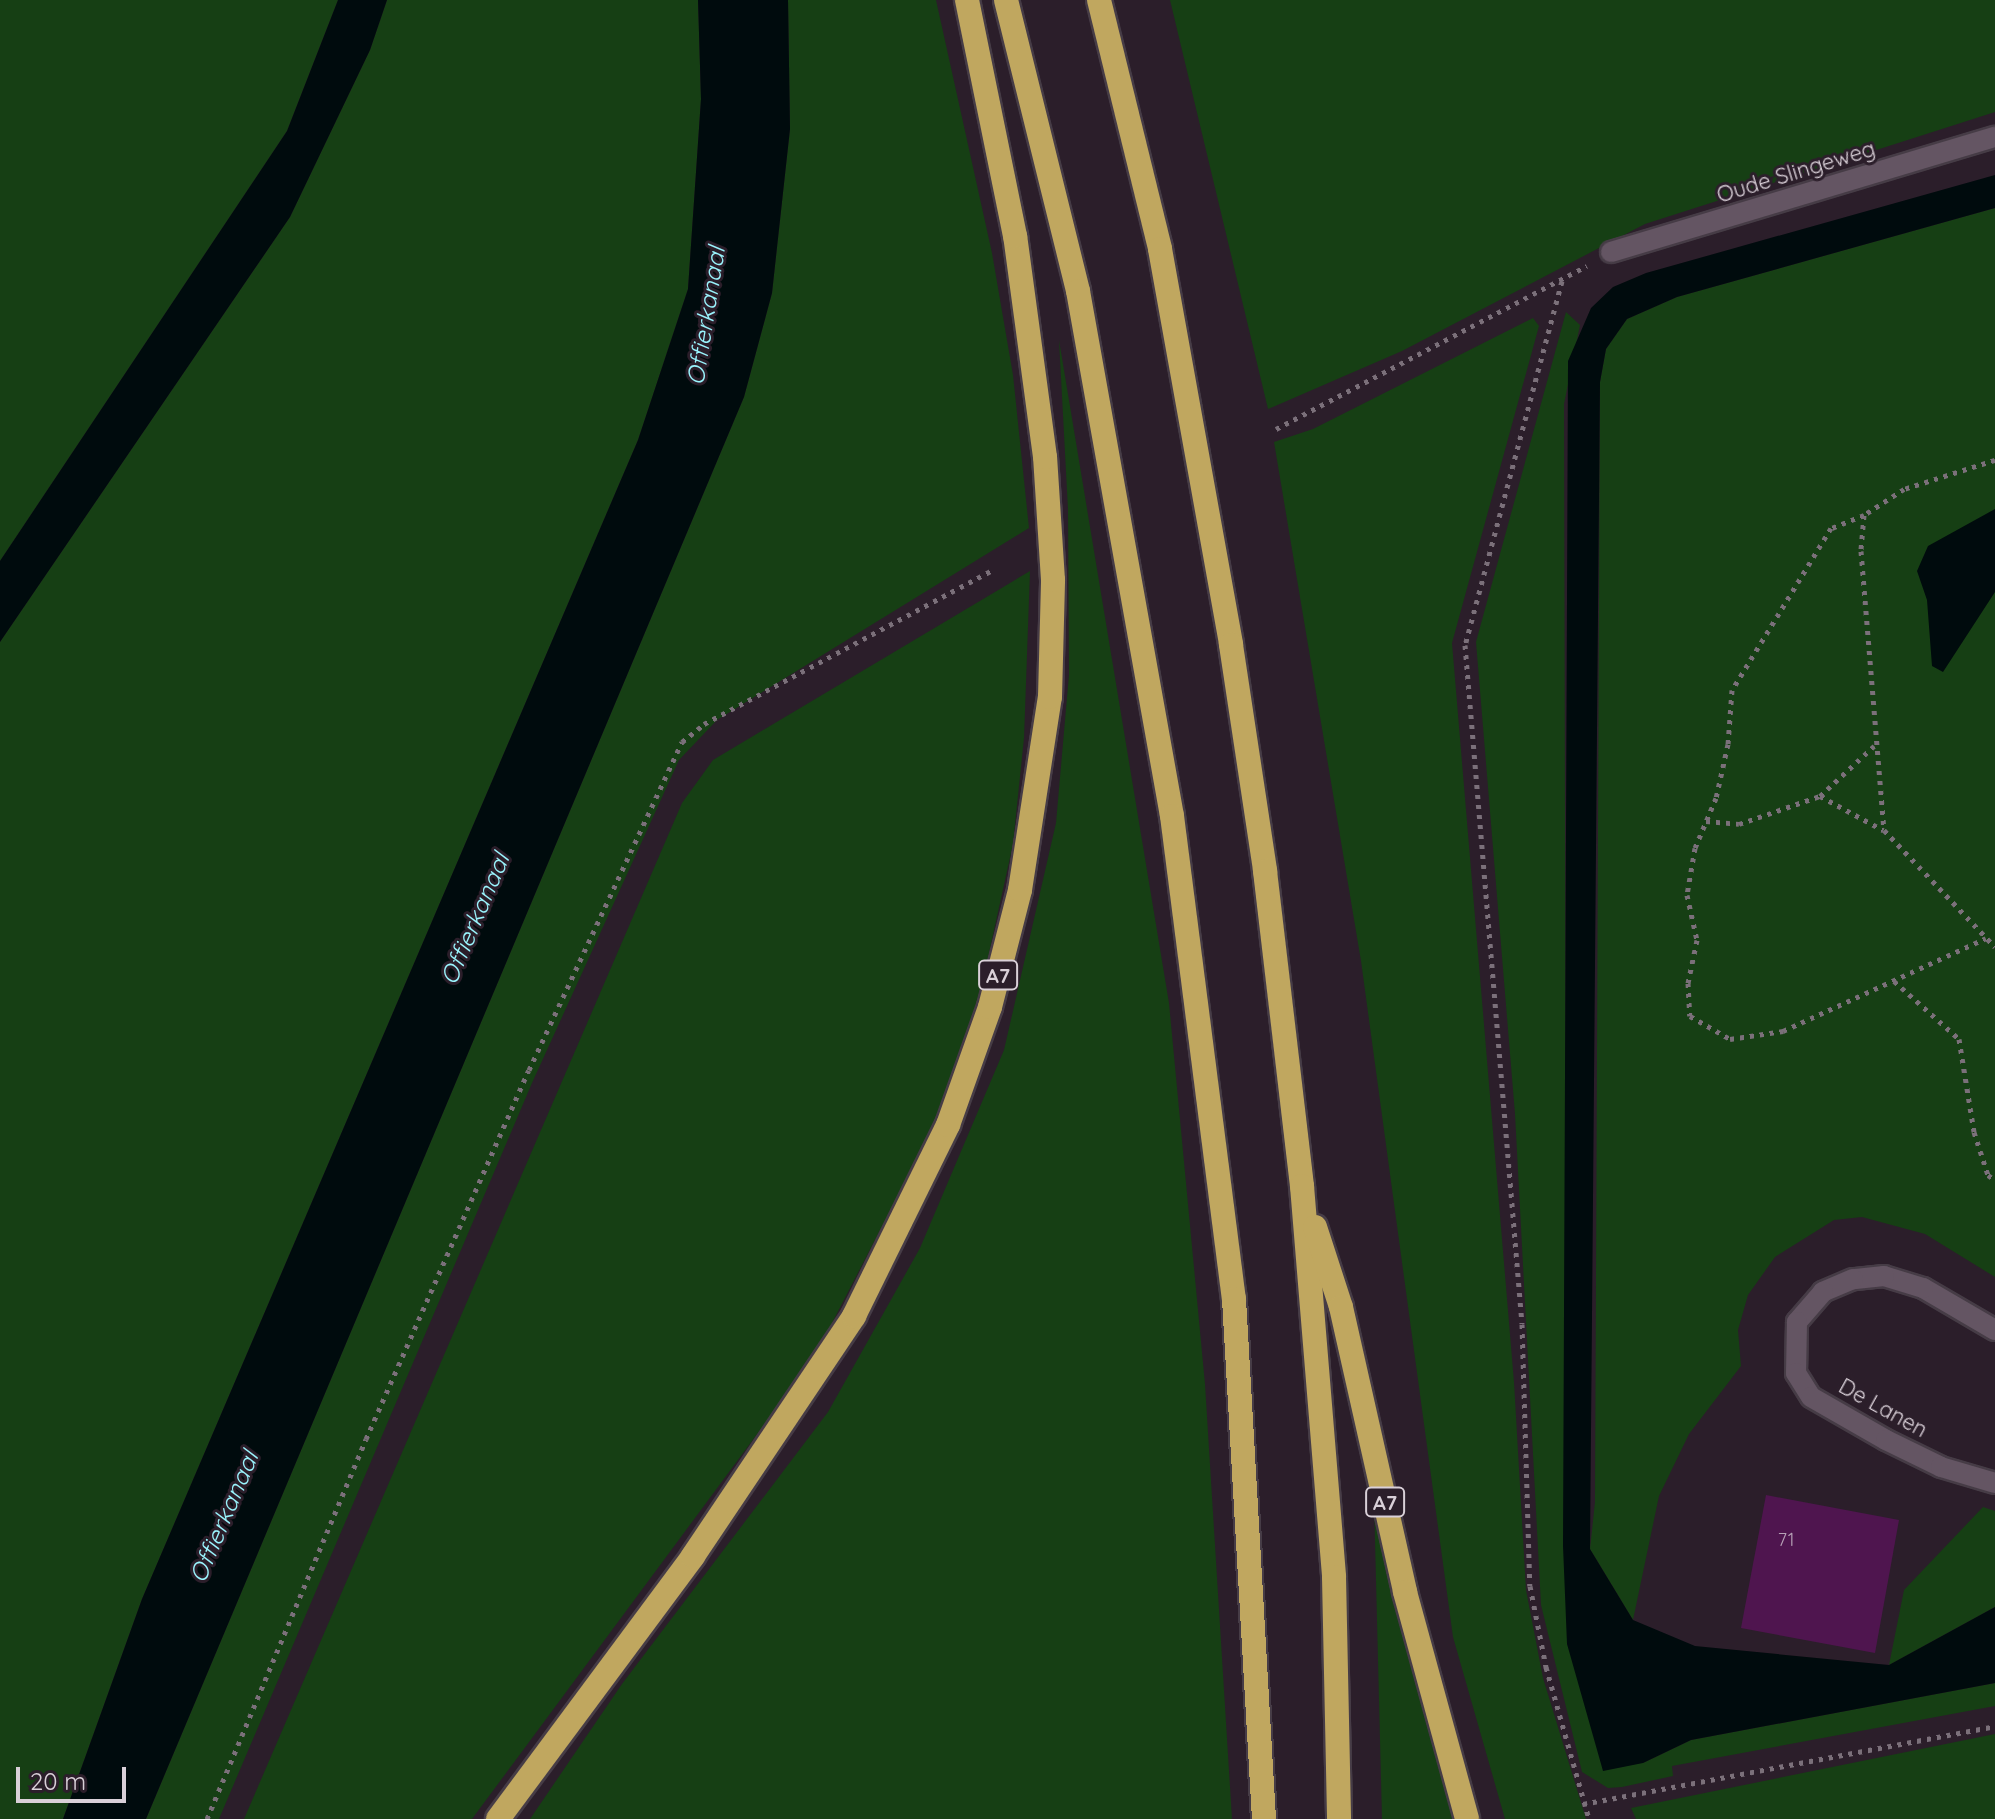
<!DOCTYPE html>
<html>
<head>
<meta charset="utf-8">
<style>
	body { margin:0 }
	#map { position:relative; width:1995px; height:1819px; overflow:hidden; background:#2b1e2a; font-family:Quicksand,sans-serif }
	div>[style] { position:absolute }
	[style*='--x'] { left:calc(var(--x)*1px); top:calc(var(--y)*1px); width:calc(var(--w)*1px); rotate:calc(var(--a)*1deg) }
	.green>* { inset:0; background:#163f14 }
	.water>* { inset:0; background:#000b0d }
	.building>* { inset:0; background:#4f154f }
	.path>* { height:5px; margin-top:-2.5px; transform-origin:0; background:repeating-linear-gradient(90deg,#7b707a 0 4px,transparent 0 10px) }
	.roads { filter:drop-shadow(2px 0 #463c46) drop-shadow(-2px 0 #463c46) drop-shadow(0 2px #463c46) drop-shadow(0 -2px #463c46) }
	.street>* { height:20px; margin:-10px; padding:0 10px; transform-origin:10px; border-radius:10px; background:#645563 }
	.highway>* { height:24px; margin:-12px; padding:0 12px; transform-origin:12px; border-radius:12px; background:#c0a75f }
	span { translate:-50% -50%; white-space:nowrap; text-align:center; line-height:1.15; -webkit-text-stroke:6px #2b1e2a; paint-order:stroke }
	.number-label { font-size:18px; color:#b6a1b6 }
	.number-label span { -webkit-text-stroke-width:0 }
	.shield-label span { padding:2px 6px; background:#2b1e2a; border:2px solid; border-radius:6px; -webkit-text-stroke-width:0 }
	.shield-label { font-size:20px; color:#d9d0d8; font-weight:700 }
	.street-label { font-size:22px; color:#d9d0d8 }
	.water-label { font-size:24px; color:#9af4fd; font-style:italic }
	.scale { position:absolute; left:16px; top:1767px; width:110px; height:36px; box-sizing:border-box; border:4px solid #d9d0d8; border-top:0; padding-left:10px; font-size:24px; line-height:28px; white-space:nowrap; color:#d9d0d8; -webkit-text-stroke:6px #2b1e2a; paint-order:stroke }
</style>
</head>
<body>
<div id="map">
	<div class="green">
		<div style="clip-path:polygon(0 0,338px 0,287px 131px,0 561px)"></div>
		<div style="clip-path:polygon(387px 0,698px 0,701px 99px,688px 289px,638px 440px,142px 1599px,63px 1819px,0 1819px,0 642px,290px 217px,370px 50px)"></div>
		<div style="clip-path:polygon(788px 0,936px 0,992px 253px,1013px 375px,1029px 528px,717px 720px,679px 760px,532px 1083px,219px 1819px,146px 1819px,744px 397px,772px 293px,790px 129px)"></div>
		<div style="clip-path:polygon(1170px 0,1995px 0,1995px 112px,1645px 224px,1402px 351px,1268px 409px)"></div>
		<div style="clip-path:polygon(1995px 208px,1995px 1277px,1925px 1234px,1862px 1217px,1834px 1220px,1775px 1257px,1748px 1295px,1738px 1330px,1741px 1366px,1689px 1434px,1659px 1496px,1633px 1620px,1590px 1549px,1595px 1502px,1600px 382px,1606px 349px,1627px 319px,1677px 297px)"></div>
		<div style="clip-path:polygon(1566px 312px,1580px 325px,1564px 404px,1567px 1644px,1643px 1763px,1691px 1740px,1995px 1683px,1995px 1706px,1672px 1766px,1673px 1776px,1622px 1787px,1608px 1788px,1582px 1772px,1541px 1605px,1515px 1114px,1476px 642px)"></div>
		<div style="clip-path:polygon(1533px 318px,1539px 326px,1452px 643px,1514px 1382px,1526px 1590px,1543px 1678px,1586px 1819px,1505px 1819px,1453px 1637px,1361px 961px,1274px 442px,1313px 429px)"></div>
		<div style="clip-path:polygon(1059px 340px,1169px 1003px,1205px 1384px,1232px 1819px,530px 1819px,622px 1684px,828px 1412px,920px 1248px,1004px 1050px,1056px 823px,1069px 675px,1068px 509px)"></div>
		<div style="clip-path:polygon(1030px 571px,1024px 738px,1013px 844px,978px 1003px,940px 1114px,815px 1356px,472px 1819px,244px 1819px,682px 803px,713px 760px)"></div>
		<div style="clip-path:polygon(1374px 1500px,1459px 1819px,1382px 1819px)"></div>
		<div style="clip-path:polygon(1983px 1507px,1995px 1511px,1995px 1607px,1889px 1665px,1904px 1590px)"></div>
		<div style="clip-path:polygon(1995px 1734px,1995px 1819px,1636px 1819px,1631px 1808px)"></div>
	</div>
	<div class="water">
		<div style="clip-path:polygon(338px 0,387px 0,370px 50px,290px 217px,0 642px,0 561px,287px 131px)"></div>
		<div style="clip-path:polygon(698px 0,788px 0,790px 129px,772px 293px,744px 397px,146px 1819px,63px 1819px,142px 1599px,638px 440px,688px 289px,701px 99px)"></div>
		<div style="clip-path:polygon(1995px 175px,1995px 208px,1677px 297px,1627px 319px,1606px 349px,1600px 382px,1590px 1549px,1633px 1620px,1695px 1646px,1889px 1665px,1995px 1607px,1995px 1683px,1691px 1740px,1643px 1763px,1603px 1771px,1567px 1644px,1563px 1546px,1568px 361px,1591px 308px,1613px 287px,1646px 273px)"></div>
		<div style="clip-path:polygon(1995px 509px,1995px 592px,1943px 672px,1932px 666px,1927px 600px,1917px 571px,1928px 546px)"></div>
	</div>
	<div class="building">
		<div style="clip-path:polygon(1766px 1495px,1899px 1520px,1875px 1653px,1741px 1628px)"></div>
	</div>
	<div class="path">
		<div style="--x:1562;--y:281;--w:377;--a:104.9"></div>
		<div style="--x:1465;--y:645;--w:681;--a:85.2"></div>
		<div style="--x:1522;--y:1324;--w:262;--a:88.3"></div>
		<div style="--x:1530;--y:1586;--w:83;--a:78.8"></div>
		<div style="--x:1546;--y:1667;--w:158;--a:74.2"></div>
		<div style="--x:1276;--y:429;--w:351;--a:-27.7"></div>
		<div style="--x:1995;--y:460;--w:96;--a:162.3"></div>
		<div style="--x:1904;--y:489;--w:48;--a:147"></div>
		<div style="--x:1864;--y:515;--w:36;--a:95"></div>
		<div style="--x:1861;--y:551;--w:280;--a:85.3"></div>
		<div style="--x:1884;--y:830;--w:161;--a:46.5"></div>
		<div style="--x:1864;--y:515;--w:35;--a:158"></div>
		<div style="--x:1831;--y:528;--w:190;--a:121.4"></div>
		<div style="--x:1732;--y:690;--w:54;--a:94.2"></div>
		<div style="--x:1728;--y:744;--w:55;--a:102.5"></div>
		<div style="--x:1716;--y:798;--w:54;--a:112.8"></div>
		<div style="--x:1695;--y:848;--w:48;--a:99.7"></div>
		<div style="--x:1687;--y:895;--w:46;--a:77.5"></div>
		<div style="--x:1697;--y:940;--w:44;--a:101.8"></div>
		<div style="--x:1688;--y:983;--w:33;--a:87"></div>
		<div style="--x:1690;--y:1016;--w:46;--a:29.9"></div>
		<div style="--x:1730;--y:1039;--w:54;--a:-8.6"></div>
		<div style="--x:1783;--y:1031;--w:223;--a:-24.6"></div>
		<div style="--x:1820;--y:796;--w:74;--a:-42.8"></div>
		<div style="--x:1706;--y:821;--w:33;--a:5"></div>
		<div style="--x:1739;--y:824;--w:86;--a:-19.1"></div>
		<div style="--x:1820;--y:796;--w:72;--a:28.4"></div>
		<div style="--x:1894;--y:981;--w:87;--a:41.7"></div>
		<div style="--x:1959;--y:1039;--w:94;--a:80.8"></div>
		<div style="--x:1974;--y:1132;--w:45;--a:72"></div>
		<div style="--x:1988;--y:1175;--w:9;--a:36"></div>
		<div style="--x:1583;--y:1804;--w:419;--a:-10.7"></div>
		<div style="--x:207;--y:1819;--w:412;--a:-67.3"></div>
		<div style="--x:366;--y:1439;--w:403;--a:-66.2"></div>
		<div style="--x:529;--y:1070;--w:362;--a:-65"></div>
		<div style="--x:682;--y:742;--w:28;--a:-39"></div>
		<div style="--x:704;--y:724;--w:325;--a:-28.1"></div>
	</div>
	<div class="roads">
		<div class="street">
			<div style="--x:1611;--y:252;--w:401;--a:-16.7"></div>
			<div style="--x:1995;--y:1330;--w:83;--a:-149.7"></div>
			<div style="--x:1923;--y:1288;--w:41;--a:-162.9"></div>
			<div style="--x:1884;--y:1276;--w:31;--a:174"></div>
			<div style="--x:1853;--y:1279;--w:33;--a:157"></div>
			<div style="--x:1823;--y:1292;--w:40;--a:131"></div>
			<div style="--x:1797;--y:1322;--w:51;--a:91.1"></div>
			<div style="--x:1796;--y:1373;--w:28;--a:58"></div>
			<div style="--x:1811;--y:1397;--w:86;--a:29.8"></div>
			<div style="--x:1886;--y:1440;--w:61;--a:26.1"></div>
			<div style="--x:1941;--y:1467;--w:56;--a:16.5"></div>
		</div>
		<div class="highway">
			<div style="--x:1006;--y:0;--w:300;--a:76.1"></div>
			<div style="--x:1078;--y:291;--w:533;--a:79.85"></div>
			<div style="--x:1172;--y:816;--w:487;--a:82.7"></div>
			<div style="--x:1234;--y:1299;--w:521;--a:86.7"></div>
			<div style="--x:1099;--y:0;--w:256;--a:76.2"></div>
			<div style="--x:1160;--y:249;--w:402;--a:79.8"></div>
			<div style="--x:1231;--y:645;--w:229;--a:81.4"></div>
			<div style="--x:1265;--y:871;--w:317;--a:83.3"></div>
			<div style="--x:1302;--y:1186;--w:392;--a:85.3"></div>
			<div style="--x:1334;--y:1577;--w:242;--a:88.8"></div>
			<div style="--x:1315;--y:1227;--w:84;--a:72"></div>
			<div style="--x:1341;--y:1307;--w:292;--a:77.3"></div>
			<div style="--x:1405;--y:1592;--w:235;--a:74.7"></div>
			<div style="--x:498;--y:1819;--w:327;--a:-53.4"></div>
			<div style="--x:693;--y:1556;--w:289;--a:-56.1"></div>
			<div style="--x:854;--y:1316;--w:213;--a:-63.8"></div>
			<div style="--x:948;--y:1125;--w:125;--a:-70.4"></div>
			<div style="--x:990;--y:1007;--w:121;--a:-75.6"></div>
			<div style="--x:1020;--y:890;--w:195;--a:-81.2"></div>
			<div style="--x:1050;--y:697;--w:117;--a:-88.5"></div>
			<div style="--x:1053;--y:580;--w:123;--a:-93.7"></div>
			<div style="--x:1045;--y:457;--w:223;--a:-97.7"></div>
			<div style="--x:1015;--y:236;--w:241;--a:-101.5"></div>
		</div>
	</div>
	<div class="number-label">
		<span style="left:1786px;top:1540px">71</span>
	</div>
	<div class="shield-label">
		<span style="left:998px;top:975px">A7</span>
		<span style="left:1385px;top:1502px">A7</span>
	</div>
	<div class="street-label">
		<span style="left:1796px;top:172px;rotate:-17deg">Oude Slingeweg</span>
		<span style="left:1883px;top:1408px;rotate:29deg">De Lanen</span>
	</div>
	<div class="water-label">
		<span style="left:706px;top:316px;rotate:-81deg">Offierkanaal</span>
		<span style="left:475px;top:919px;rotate:-67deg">Offierkanaal</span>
		<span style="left:224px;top:1517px;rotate:-67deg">Offierkanaal</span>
	</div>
	<div class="scale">20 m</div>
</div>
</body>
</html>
